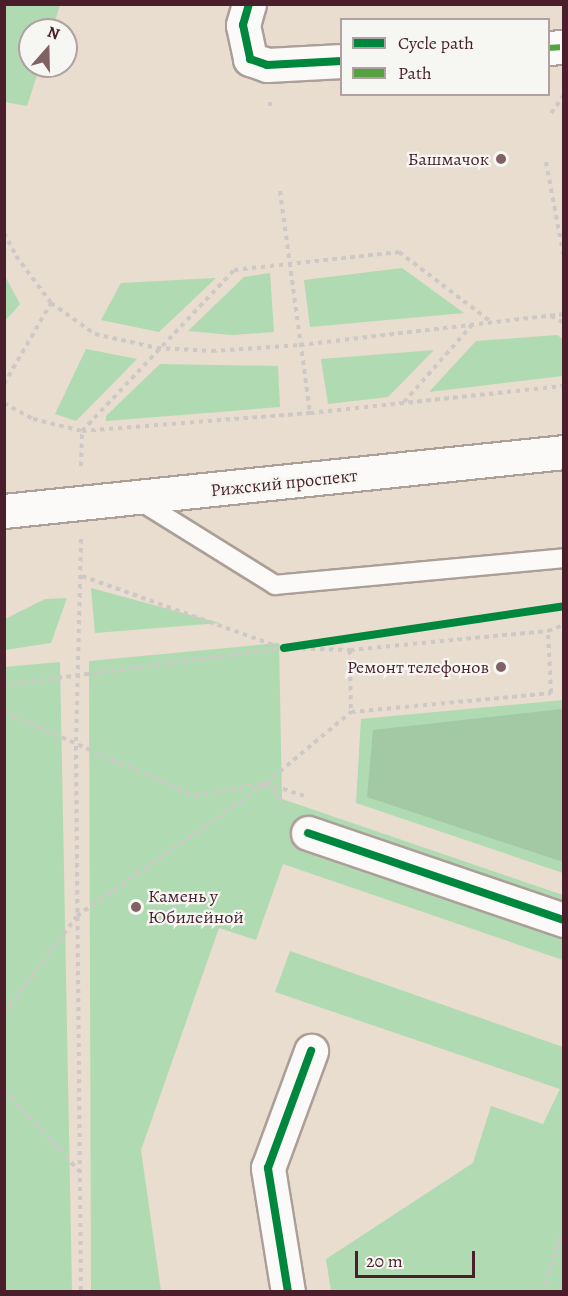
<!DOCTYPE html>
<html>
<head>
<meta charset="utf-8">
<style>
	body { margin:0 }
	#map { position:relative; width:568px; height:1296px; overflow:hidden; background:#e8ddce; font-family:Alegreya,serif }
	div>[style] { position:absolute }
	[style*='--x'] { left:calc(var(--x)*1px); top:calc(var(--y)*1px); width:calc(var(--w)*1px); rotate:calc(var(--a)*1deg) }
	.green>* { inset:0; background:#b0dab1 }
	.forest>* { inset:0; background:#a2c9a4 }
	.path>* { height:4px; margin-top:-2px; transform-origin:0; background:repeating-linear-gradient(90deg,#cec8c6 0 4.5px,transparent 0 9px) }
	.roads { filter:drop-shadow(2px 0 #ab9f98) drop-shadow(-2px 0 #ab9f98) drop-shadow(0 2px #ab9f98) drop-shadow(0 -2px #ab9f98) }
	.lane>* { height:18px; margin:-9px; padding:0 9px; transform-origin:9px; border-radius:9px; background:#fcfaf8 }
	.street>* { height:33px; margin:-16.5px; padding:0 16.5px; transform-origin:16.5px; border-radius:16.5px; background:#fcfaf8 }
	.primary>* { height:33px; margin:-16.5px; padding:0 16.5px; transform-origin:16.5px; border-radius:16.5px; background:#fcfaf8 }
	.quiet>* { height:6px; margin-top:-3px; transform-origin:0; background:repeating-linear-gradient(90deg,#56a243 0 12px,transparent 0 18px) }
	.cycleway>* { height:8px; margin:-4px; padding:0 4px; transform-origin:4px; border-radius:4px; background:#00873e }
	.dots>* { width:16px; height:16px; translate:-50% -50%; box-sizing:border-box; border:3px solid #f6f6f2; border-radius:50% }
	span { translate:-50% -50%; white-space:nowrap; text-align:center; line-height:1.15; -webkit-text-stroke:4.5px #f6f6f2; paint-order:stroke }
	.poi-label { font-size:18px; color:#4a1f2b }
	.right { translate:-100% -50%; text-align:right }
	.left { translate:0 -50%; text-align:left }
	.street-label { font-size:18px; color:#4a1f2b }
	.frame { position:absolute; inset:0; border:6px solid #4a1f2b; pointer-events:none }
	.legend { position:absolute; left:340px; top:18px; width:210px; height:78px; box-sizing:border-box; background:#f6f6f2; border:2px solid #b1a0a2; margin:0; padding:8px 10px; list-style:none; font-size:18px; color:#4a1f2b }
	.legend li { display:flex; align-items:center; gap:12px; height:30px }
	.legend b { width:30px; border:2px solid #b1a0a2 }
	.north { position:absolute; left:18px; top:18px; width:60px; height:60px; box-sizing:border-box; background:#f6f6f2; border:2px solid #b1a0a2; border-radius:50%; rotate:20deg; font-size:16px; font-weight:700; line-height:24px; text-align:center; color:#4a1f2b }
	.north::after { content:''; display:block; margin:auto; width:21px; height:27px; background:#816264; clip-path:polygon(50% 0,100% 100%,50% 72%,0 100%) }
	.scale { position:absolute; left:355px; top:1251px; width:120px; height:27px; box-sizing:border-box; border:3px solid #4a1f2b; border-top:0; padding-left:8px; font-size:18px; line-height:21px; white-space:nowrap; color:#4a1f2b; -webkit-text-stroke:4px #f6f6f2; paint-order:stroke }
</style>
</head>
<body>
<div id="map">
	<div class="green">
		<div style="clip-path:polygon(4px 5px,60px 5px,52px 30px,30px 30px,30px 66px,40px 66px,27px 106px,5px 102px)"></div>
		<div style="clip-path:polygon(402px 268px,464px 313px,310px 327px,304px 280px)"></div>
		<div style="clip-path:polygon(270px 273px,274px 332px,232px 335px,188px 331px,244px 277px)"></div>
		<div style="clip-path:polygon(5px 276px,20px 304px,5px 321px,4px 321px)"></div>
		<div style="clip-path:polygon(216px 278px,159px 332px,101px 320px,121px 283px)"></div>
		<div style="clip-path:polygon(557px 335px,563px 339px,563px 376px,429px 392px,476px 341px)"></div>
		<div style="clip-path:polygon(86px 349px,137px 359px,76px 421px,55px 414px)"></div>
		<div style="clip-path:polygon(434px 350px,388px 397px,328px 404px,321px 359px)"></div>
		<div style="clip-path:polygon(160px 364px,278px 366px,280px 407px,106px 421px,106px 416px)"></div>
		<div style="clip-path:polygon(91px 588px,220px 623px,95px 633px)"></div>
		<div style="clip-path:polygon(67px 598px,51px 643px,5px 650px,5px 619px,45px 599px)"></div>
		<div style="clip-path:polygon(279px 643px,282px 799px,563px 895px,563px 960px,283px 864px,256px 940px,219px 928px,141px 1150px,161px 1291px,91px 1291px,89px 661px)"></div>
		<div style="clip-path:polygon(60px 662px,72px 1291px,6px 1291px,5px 667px)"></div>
		<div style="clip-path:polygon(563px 700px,563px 873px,356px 803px,361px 719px)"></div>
		<div style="clip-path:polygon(290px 951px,563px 1047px,563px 1291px,331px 1291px,326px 1259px,473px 1163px,491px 1106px,543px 1124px,560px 1089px,275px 992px)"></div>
	</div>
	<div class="forest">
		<div style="clip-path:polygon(563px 709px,563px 862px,367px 797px,373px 730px)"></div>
	</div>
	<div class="path">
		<div style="--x:270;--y:102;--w:9;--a:90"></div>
		<div style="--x:551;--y:113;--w:22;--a:-54"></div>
		<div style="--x:546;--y:162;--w:98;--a:79.4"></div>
		<div style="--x:280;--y:191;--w:224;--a:82.3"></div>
		<div style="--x:4;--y:233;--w:26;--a:62"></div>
		<div style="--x:16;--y:256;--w:59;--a:53.3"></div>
		<div style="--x:551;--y:316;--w:15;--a:28"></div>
		<div style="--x:4;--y:384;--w:94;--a:-59.9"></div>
		<div style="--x:51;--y:303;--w:54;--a:35.2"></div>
		<div style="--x:95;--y:334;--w:64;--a:12.7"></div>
		<div style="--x:157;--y:348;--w:55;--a:3.1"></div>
		<div style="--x:212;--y:351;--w:88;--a:-3.9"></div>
		<div style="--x:300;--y:345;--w:266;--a:-6.7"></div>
		<div style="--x:404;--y:402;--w:103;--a:-48.6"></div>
		<div style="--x:4;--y:403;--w:33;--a:29"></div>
		<div style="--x:33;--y:419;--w:50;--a:13.8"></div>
		<div style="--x:82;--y:431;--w:229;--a:-4.5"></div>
		<div style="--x:310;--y:413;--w:255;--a:-6.1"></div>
		<div style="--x:81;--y:466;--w:35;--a:-88"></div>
		<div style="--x:82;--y:431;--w:221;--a:-46.6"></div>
		<div style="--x:234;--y:270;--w:166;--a:-6.2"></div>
		<div style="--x:399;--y:252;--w:114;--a:37.2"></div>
		<div style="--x:81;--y:539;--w:207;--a:91.4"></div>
		<div style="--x:76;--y:746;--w:546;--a:89.48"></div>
		<div style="--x:82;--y:576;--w:213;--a:19.8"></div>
		<div style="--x:295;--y:647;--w:272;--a:-8.7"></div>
		<div style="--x:350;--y:650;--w:199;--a:-5.5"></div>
		<div style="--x:4;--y:685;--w:282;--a:-7.5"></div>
		<div style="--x:284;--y:648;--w:66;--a:1.7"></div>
		<div style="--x:350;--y:650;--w:62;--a:89.1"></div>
		<div style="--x:351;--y:712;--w:201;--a:-5.4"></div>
		<div style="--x:551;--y:693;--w:62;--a:-92.8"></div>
		<div style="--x:548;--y:631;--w:17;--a:-21"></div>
		<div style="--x:4;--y:712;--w:209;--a:23.7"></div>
		<div style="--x:195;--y:796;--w:72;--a:-10.4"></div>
		<div style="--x:266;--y:783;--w:40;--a:18.9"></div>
		<div style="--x:266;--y:783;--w:29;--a:49"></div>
		<div style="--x:4;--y:1013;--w:121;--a:-53"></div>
		<div style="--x:77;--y:916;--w:231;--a:-35.1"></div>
		<div style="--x:266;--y:783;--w:111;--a:-39.9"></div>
		<div style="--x:4;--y:1090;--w:110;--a:47.2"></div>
		<div style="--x:542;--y:1292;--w:69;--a:-71.3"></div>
	</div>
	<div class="roads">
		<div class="lane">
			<div style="--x:137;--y:499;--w:163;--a:31.9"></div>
			<div style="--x:275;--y:585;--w:290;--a:-5.3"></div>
		</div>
		<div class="street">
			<div style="--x:249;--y:4;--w:22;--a:106"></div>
			<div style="--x:243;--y:25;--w:35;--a:78"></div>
			<div style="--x:250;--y:59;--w:18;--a:19"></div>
			<div style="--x:267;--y:65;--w:75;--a:-3.1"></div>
			<div style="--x:548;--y:48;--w:16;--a:-4"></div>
			<div style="--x:308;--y:833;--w:270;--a:18.8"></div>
			<div style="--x:288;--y:1292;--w:126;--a:-99.2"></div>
			<div style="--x:268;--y:1168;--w:125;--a:-69.8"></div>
		</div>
		<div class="primary">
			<div style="--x:4;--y:511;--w:563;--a:-6.01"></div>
		</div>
	</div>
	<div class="quiet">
		<div style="--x:548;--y:48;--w:16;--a:-4"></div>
	</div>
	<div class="cycleway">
		<div style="--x:249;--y:4;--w:22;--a:106"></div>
		<div style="--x:243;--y:25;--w:35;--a:78"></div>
		<div style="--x:250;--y:59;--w:18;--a:19"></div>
		<div style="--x:267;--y:65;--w:75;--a:-3.1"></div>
		<div style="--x:284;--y:648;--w:283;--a:-8.5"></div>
		<div style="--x:308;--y:833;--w:270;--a:18.8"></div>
		<div style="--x:288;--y:1292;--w:126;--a:-99.2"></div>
		<div style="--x:268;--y:1168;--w:125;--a:-69.8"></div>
	</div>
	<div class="dots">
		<div style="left:501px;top:159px;background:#816264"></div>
		<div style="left:501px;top:667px;background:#816264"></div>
		<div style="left:136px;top:907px;background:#816264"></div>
	</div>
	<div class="poi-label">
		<span class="right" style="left:489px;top:159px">Башмачок</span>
		<span class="right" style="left:489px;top:667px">Ремонт телефонов</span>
		<span class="left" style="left:148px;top:907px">Камень у<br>Юбилейной</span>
	</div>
	<div class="street-label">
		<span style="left:284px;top:483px;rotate:-6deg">Рижский проспект</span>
	</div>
	<div class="frame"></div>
	<ul class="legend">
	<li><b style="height:8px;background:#00873e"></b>Cycle path</li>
	<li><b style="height:8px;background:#56a243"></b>Path</li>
	</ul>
	<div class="north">N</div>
	<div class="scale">20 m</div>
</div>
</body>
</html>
